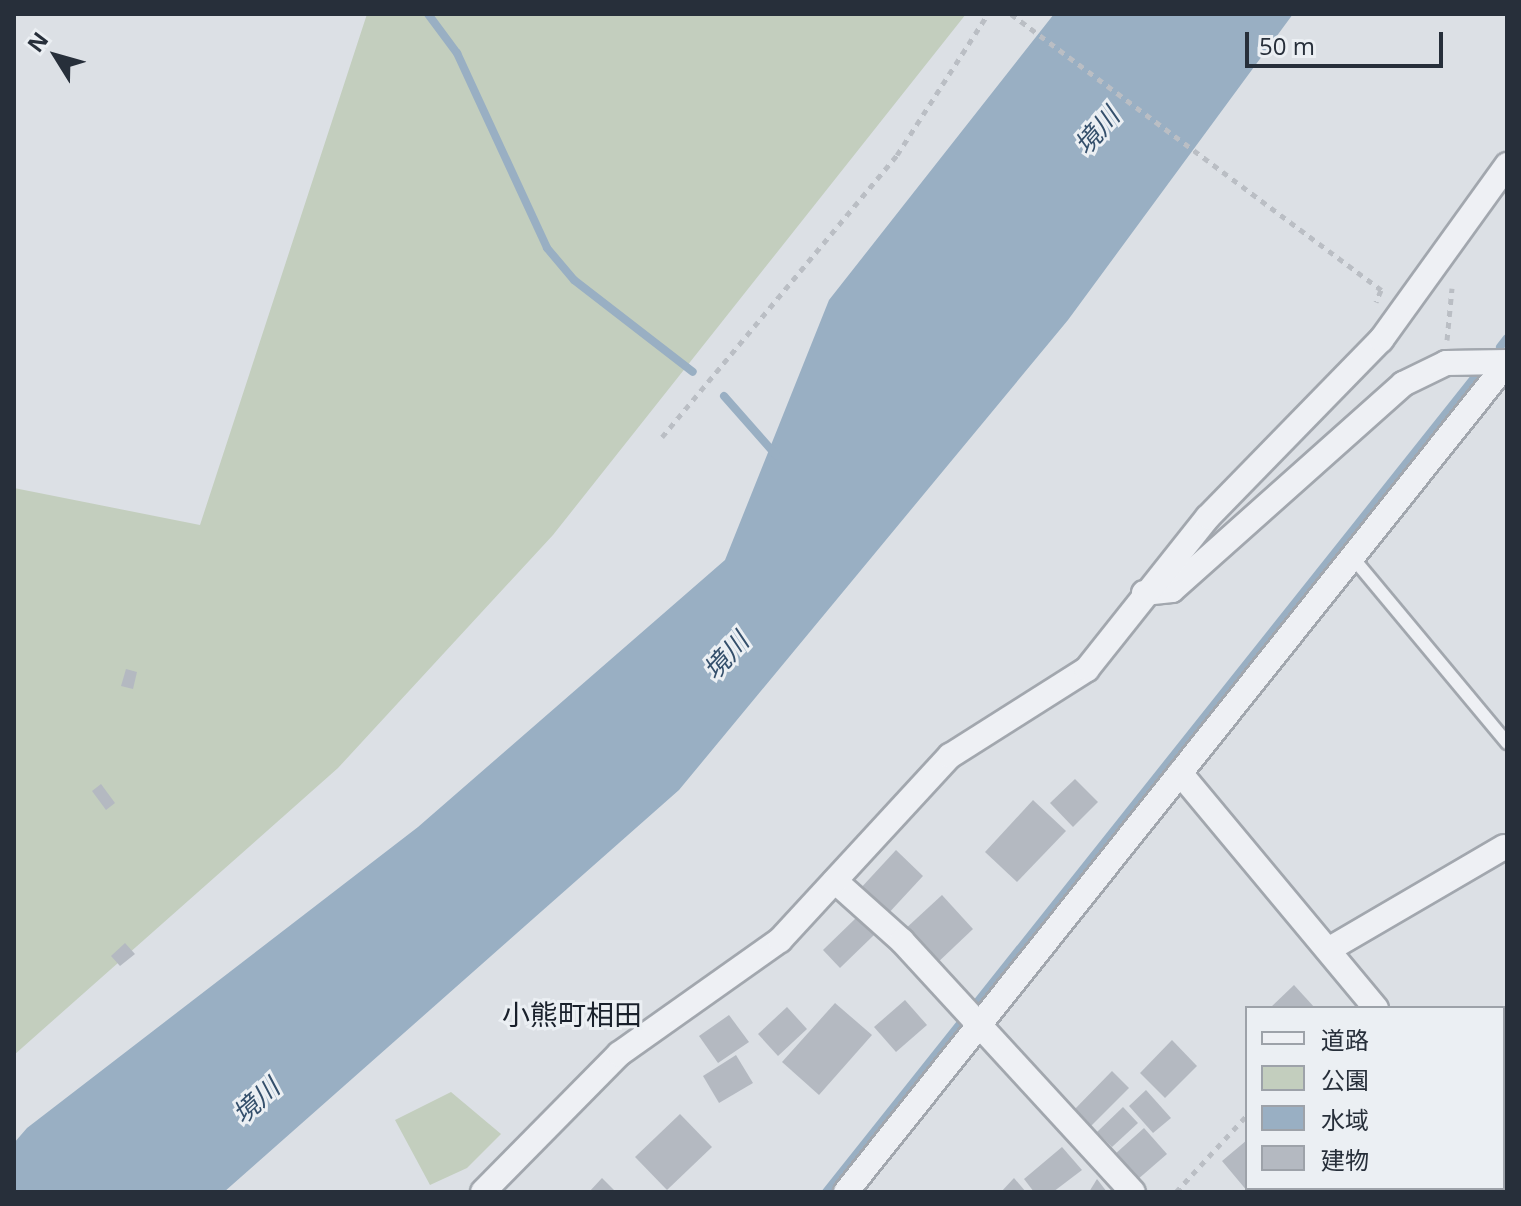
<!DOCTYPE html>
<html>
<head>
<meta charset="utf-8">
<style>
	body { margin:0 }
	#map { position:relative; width:1521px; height:1206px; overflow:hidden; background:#dce0e5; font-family:"Open Sans","Noto Sans JP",sans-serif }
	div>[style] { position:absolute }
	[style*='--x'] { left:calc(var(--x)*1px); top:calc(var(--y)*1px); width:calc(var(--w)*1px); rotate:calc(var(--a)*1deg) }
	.green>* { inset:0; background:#c3cebe }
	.water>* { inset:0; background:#99afc3 }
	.stream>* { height:8px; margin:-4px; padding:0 4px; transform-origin:4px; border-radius:4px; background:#99afc3 }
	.building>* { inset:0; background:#b4b9c1 }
	.path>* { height:5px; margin-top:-2.5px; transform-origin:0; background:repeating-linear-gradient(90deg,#babec4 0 6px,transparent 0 12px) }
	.roads { filter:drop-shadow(2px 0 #a2a7ae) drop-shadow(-2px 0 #a2a7ae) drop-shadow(0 2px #a2a7ae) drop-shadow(0 -2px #a2a7ae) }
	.service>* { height:12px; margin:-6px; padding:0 6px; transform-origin:6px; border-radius:6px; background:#eef0f4 }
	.minor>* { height:24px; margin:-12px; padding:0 12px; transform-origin:12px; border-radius:12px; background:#eef0f4 }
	span { translate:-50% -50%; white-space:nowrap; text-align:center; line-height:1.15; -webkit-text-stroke:6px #ebeff3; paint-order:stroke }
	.water-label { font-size:26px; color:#344f6b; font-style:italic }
	.quarter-label { font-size:28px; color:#19202b }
	.frame { position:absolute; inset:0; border:16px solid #272f3a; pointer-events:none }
	.legend { position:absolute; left:1245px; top:1006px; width:260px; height:184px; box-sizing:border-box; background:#ebeff3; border:2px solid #9da2a9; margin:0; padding:10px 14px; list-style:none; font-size:24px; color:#272f3a }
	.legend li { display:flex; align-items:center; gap:16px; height:40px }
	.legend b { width:40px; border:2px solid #9da2a9 }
	.north { position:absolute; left:16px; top:16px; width:80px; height:80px; -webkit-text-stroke:6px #ebeff3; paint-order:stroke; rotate:307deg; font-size:22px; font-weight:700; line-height:32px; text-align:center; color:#272f3a }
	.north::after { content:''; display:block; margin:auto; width:28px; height:36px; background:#272f3a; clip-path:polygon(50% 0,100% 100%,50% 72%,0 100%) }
	.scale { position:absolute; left:1245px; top:32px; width:198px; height:36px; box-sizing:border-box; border:4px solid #272f3a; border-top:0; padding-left:10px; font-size:24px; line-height:28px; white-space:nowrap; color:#272f3a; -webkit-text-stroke:6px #ebeff3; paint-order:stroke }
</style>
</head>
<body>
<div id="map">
	<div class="green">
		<div style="clip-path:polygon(367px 14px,966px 14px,553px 535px,338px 768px,14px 1055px,14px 488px,200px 525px)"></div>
		<div style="clip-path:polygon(451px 1092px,501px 1134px,467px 1168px,430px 1185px,395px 1120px)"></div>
	</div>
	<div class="water">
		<div style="clip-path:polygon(1054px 14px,1293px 14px,1068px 320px,679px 790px,224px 1192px,14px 1192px,14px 1143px,27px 1128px,418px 827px,725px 560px,829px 300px)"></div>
	</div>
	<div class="stream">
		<div style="--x:428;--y:14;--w:49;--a:53.4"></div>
		<div style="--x:457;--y:53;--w:215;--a:65.2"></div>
		<div style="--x:547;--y:248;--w:42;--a:49.8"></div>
		<div style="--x:574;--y:280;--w:150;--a:37.7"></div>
		<div style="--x:1500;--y:347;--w:11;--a:-52"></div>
		<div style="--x:724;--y:396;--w:79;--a:48.6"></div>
		<div style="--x:826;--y:1192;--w:1047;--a:-51.48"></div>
	</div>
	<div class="building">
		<div style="clip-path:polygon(126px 669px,137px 672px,133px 689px,121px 686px)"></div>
		<div style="clip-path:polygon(1075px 779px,1098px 802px,1073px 827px,1050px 803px)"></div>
		<div style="clip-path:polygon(101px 784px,115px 803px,106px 810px,92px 791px)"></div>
		<div style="clip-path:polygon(1033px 800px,1066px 831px,1017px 882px,985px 852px)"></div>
		<div style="clip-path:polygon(896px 850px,923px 876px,886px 916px,859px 890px)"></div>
		<div style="clip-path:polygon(942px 895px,973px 929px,934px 966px,903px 931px)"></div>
		<div style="clip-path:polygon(857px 917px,874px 935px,840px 968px,823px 950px)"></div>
		<div style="clip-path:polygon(125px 943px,135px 954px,120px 966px,111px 956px)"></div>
		<div style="clip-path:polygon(1294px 985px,1315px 1008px,1270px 1008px)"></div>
		<div style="clip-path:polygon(905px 1000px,927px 1025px,896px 1052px,874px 1027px)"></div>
		<div style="clip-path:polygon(835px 1003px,872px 1035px,819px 1095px,782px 1062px)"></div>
		<div style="clip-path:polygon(787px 1007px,807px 1029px,778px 1056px,758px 1034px)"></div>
		<div style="clip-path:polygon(729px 1015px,749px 1042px,718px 1063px,699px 1036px)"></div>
		<div style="clip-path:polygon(1172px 1040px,1197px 1066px,1165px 1098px,1140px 1073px)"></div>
		<div style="clip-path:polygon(736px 1055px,753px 1083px,719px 1103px,703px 1076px)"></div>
		<div style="clip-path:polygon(1112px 1071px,1129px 1088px,1088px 1129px,1072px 1112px)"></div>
		<div style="clip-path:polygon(1146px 1090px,1171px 1118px,1153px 1133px,1129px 1106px)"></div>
		<div style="clip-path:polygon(1123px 1107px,1138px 1123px,1112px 1147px,1097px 1132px)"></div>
		<div style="clip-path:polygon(680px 1114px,712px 1147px,667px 1190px,635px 1157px)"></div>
		<div style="clip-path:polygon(1144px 1128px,1167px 1154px,1137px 1180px,1114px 1155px)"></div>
		<div style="clip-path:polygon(1247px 1140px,1247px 1188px,1268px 1188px,1263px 1192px,1248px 1192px,1222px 1161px)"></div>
		<div style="clip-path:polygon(1062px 1147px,1082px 1170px,1053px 1192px,1034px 1192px,1024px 1179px)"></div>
		<div style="clip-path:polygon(602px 1178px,616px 1192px,589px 1192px)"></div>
		<div style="clip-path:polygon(1014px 1178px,1026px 1192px,1001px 1192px)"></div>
		<div style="clip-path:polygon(1097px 1179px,1107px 1192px,1089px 1192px)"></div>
	</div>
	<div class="path">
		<div style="--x:1011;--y:14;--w:462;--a:36.7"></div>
		<div style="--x:1381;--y:290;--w:13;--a:113"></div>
		<div style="--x:1447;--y:340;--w:52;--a:-84.5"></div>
		<div style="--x:662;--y:437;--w:367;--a:-50.2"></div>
		<div style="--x:897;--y:155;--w:168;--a:-57.2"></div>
		<div style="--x:1176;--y:1192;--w:105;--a:-47.3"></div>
		<div style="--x:1344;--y:1192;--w:6;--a:-39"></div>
	</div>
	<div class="roads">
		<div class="service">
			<div style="--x:1353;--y:558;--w:241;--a:50.2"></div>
		</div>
		<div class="minor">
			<div style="--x:1144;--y:593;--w:28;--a:-6"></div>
			<div style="--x:1172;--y:590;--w:310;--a:-41.7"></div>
			<div style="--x:1403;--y:384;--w:48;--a:-26"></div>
			<div style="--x:1446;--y:363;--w:61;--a:-0.9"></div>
			<div style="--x:1180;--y:773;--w:306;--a:50.2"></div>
			<div style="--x:835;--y:881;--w:90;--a:41.8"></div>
			<div style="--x:902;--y:941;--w:341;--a:47.4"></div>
			<div style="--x:1333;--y:947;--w:198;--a:-30.3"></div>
			<div style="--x:1503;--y:1165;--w:5;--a:37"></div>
			<div style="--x:483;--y:1192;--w:194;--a:-45.4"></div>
			<div style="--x:619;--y:1054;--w:197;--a:-35.3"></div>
			<div style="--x:780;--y:940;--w:251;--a:-47.3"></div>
			<div style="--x:950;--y:756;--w:162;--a:-32.4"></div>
			<div style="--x:1087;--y:669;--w:194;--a:-51.5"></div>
			<div style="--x:1208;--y:517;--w:248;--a:-45.7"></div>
			<div style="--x:1381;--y:340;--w:216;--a:-54.2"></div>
			<div style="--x:846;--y:1192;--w:1060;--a:-51.43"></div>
		</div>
	</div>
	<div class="water-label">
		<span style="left:1097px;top:131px;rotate:-49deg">境川</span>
		<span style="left:726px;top:656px;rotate:-48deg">境川</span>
		<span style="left:256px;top:1101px;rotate:-42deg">境川</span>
	</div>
	<div class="quarter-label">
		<span style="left:572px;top:1014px">小熊町相田</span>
	</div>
	<div class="frame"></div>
	<ul class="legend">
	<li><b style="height:10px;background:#eef0f4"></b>道路</li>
	<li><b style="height:22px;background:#c3cebe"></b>公園</li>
	<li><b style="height:22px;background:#99afc3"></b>水域</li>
	<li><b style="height:22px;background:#b4b9c1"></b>建物</li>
	</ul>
	<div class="north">N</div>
	<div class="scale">50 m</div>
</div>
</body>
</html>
